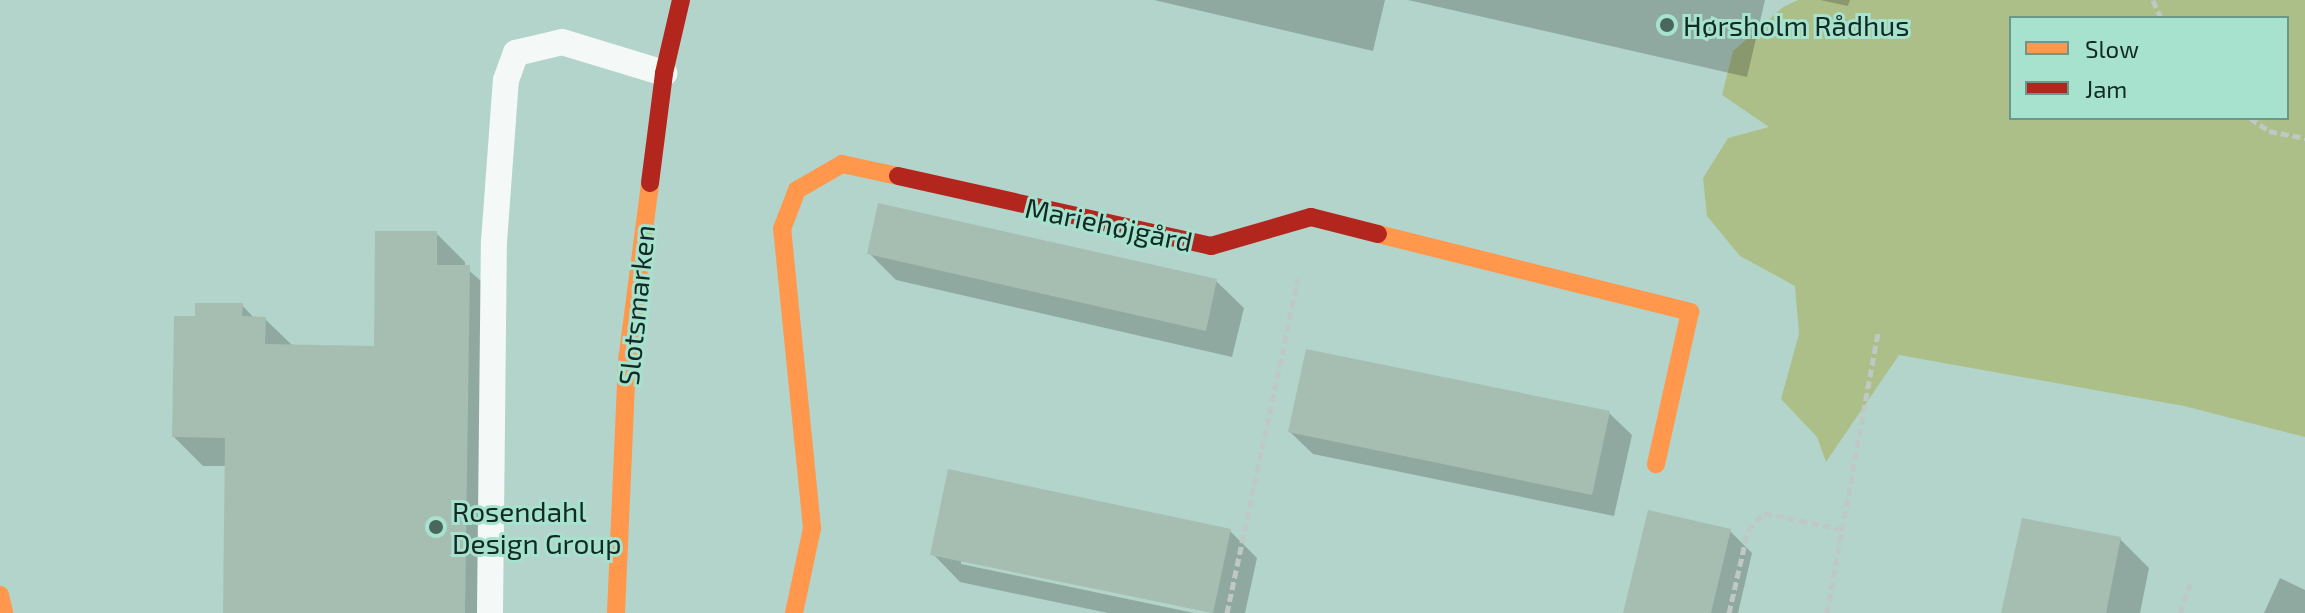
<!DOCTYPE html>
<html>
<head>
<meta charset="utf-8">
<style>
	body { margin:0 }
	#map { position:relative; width:2305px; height:613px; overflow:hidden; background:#b3d4ca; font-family:"Exo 2",sans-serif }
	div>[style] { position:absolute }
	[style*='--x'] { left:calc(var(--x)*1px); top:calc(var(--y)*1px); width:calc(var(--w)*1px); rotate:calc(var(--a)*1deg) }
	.green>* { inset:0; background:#adbf89 }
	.shadow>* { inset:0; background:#0003 }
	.building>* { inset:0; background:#a6beb2 }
	.path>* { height:5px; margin-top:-2.5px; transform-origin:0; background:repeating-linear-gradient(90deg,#bec8c5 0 8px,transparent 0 12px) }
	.lane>* { height:26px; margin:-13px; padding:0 13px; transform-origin:13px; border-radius:13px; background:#f4f9f7 }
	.slow>* { height:18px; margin:-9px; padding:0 9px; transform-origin:9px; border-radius:9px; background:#ff974d }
	.jam>* { height:18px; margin:-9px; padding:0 9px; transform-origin:9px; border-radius:9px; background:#b3261e }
	.dots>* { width:22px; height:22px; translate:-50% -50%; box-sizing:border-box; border:4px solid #a6e2ce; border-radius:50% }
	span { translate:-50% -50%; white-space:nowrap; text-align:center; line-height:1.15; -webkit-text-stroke:6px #a6e2ce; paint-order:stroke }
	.poi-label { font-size:28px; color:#122a23 }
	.left { translate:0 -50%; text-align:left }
	.street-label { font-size:28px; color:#122a23 }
	.legend { position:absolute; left:2009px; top:16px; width:280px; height:104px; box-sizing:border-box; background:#a6e2ce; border:2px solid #6b988a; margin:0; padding:10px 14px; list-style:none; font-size:24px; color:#122a23 }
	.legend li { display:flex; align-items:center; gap:16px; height:40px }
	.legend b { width:40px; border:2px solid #6b988a }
</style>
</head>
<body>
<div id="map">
	<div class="green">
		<div style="clip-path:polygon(evenodd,1798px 0,2305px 0,2305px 437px,2184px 406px,1899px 355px,1826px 462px,1817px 437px,1781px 399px,1799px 334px,1795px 286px,1740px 256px,1707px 216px,1703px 178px,1728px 138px,1769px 127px,1722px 95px,1733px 51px,1783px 7px,1798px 0,2287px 18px,2287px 118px,2011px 118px,2011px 18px,2287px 18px)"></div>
	</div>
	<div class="shadow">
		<div style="clip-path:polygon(1154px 0,1385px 0,1373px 51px)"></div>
		<div style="clip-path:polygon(1408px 0,1765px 0,1747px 77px)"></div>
		<div style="clip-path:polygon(1820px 0,1850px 0,1848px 6px)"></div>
		<div style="clip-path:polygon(436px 233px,465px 262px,465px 267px,498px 296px,493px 613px,225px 613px,227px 466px,203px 466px,174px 437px,197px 319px,242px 305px,255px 319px,265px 319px,293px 346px,376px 348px)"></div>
		<div style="clip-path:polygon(869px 253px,1216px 281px,1244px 308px,1232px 357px,896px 280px)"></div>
		<div style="clip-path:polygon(1609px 413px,1632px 435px,1614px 516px,1313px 454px,1290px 432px)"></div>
		<div style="clip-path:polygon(1230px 531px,1257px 558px,1245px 613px,1213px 613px,961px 560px,961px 564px,1194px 613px,1108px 613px,960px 582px,933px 554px)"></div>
		<div style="clip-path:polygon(1730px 531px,1752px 553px,1738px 613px,1626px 613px)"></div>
		<div style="clip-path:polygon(2120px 539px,2149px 568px,2140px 613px,2003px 613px)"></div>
		<div style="clip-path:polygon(2280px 578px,2305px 590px,2305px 613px,2264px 613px)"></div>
	</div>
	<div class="building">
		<div style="clip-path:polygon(878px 203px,1217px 279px,1206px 331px,867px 254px)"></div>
		<div style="clip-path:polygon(375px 231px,437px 231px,437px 265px,470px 265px,465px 613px,223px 613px,225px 438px,172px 437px,174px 316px,195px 316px,195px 303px,243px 303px,242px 316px,266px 317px,265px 344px,374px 346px)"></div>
		<div style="clip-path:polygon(1306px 349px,1610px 411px,1592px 495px,1288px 432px)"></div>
		<div style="clip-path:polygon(948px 469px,1231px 529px,1213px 613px,930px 555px)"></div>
		<div style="clip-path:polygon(1648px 510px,1731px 529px,1711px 613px,1623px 613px)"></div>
		<div style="clip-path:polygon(2022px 518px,2121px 537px,2106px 613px,2001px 613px)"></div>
	</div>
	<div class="path">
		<div style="--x:2153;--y:0;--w:20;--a:66"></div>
		<div style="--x:2250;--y:118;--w:23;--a:34"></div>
		<div style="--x:2269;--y:131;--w:37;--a:11"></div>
		<div style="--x:1227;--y:613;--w:342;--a:-78"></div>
		<div style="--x:1729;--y:613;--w:85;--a:-77.1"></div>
		<div style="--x:1748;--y:530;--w:23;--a:-47"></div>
		<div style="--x:1764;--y:513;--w:79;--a:11.7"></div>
		<div style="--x:1827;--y:613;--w:286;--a:-79.7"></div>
		<div style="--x:2180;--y:613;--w:36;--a:-71"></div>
	</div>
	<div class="lane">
		<div style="--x:490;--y:613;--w:371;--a:-89.4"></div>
		<div style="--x:494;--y:242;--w:162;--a:-85.8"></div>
		<div style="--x:506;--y:80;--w:29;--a:-70"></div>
		<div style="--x:516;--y:53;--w:47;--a:-13.4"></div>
		<div style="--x:562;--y:42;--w:107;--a:16.9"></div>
	</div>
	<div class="slow">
		<div style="--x:1378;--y:234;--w:322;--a:14"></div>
		<div style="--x:1690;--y:312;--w:156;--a:102.6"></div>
		<div style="--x:0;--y:595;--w:18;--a:77"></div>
		<div style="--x:616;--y:613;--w:252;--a:-87.5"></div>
		<div style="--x:627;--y:361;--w:179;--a:-82.6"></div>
		<div style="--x:794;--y:613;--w:87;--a:-78"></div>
		<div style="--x:812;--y:528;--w:301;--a:-95.7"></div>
		<div style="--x:782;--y:229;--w:42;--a:-69"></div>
		<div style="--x:797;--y:190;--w:52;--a:-30"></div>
		<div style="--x:842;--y:164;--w:57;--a:12.1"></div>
	</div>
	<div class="jam">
		<div style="--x:898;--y:176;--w:321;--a:12.6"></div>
		<div style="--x:1211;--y:246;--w:104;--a:-16.2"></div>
		<div style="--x:1311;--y:217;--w:69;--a:14.2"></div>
		<div style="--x:650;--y:183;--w:111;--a:-82.7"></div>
		<div style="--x:664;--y:73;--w:75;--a:-76.9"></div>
	</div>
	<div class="dots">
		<div style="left:1667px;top:25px;background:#4a665d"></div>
		<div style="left:436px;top:527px;background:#4a665d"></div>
	</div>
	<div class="poi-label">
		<span class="left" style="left:1683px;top:25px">Hørsholm Rådhus</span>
		<span class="left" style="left:452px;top:527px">Rosendahl<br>Design Group</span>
	</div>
	<div class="street-label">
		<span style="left:1109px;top:224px;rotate:12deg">Mariehøjgård</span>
		<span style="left:636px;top:305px;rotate:-84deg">Slotsmarken</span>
	</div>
	<ul class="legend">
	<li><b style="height:10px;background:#ff974d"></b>Slow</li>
	<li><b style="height:10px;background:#b3261e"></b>Jam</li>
	</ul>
</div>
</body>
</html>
